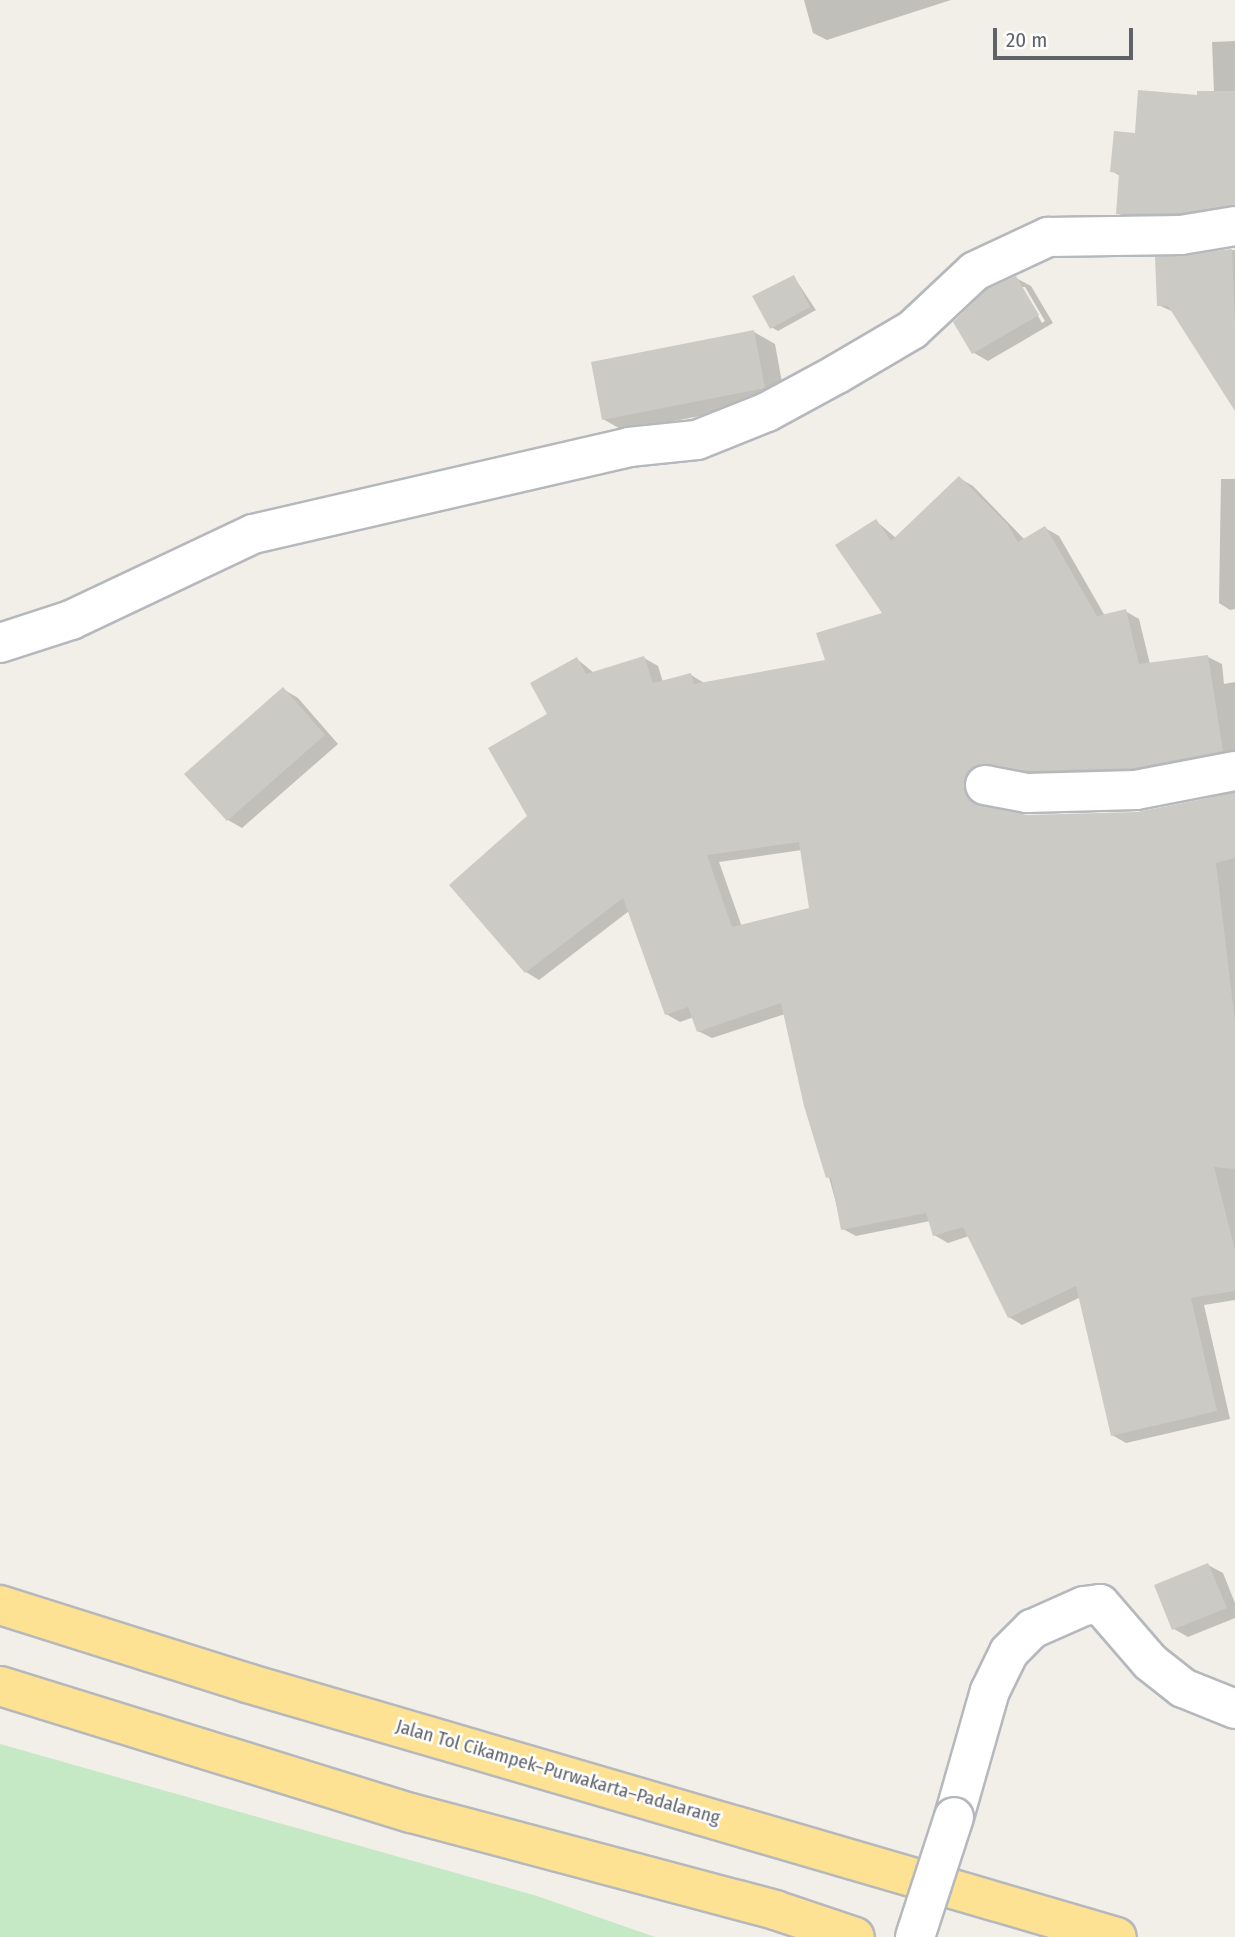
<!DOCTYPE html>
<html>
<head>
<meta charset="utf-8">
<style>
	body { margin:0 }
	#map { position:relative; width:1235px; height:1937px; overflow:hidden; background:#f1efe8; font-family:"Fira Sans Condensed",sans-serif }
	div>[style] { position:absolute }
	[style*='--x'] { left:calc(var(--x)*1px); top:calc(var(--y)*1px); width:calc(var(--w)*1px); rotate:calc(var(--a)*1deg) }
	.green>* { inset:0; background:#c5e8c5 }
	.shadow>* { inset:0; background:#0003 }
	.building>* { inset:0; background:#cccac5 }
	.roads { filter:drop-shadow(2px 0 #b5b8bc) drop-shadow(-2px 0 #b5b8bc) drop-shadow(0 2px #b5b8bc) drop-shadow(0 -2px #b5b8bc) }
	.minor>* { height:38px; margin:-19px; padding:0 19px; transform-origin:19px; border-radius:19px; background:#fff }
	.highway>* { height:38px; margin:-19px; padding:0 19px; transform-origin:19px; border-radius:19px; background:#fde293 }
	.bridges { filter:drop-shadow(2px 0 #b5b8bc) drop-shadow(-2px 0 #b5b8bc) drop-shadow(0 2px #b5b8bc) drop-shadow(0 -2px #b5b8bc) }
	.minor-bridge>* { height:38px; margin:-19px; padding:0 19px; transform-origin:19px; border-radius:19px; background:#fff }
	span { translate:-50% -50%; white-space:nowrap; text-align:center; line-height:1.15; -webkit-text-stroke:5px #fff; paint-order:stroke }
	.street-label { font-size:19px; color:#5f6368 }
	.scale { position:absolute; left:993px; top:28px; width:140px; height:32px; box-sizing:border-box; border:4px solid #5f6368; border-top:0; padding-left:9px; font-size:21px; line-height:24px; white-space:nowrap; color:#5f6368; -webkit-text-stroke:5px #fff; paint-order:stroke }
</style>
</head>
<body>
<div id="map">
	<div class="green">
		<div style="clip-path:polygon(0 1744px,537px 1896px,655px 1937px,0 1937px)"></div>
	</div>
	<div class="shadow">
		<div style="clip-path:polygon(804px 0,951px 0,827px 40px,813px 33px)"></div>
		<div style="clip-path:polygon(1235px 41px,1235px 212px,1130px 220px,1118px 213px,1120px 176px,1112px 171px,1137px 135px,1198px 97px,1214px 93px,1212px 42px)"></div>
		<div style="clip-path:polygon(1235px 250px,1235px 383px,1174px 312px,1158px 305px,1157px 259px)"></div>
		<div style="clip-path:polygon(794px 277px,816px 310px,778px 331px,771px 327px)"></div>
		<div style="clip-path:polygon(evenodd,1016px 278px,1031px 286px,1053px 323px,988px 361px,974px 353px,1016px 278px,1021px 287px,1025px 287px,1045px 321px,1042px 323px,1021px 287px)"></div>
		<div style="clip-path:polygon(754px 332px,775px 344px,785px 399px,624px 431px,603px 419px)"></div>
		<div style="clip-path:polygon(evenodd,959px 478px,973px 486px,1025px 540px,1045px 528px,1059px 536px,1105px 616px,1125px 611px,1139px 619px,1150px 664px,1208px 657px,1222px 664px,1224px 684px,1235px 682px,1235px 758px,1148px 775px,1044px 778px,993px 771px,983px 806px,1027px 817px,1137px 814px,1235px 792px,1235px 1300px,1204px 1305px,1230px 1419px,1126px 1443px,1112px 1435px,1081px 1297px,1022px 1325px,1009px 1317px,969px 1236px,948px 1243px,934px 1235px,930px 1221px,856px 1236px,843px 1229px,785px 1014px,712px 1038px,698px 1031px,694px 1017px,680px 1022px,666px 1014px,629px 911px,539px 980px,526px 972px,529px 817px,549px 715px,577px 659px,594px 673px,644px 658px,658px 666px,663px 682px,691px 675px,706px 684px,827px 661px,885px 614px,876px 521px,896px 538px,959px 478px,802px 850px,811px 909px,742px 927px,719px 862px,802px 850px)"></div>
		<div style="clip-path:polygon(1221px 479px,1235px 479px,1235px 609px,1230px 610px,1219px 603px)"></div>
		<div style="clip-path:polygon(283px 689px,298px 698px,338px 744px,242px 828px,228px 820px)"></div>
		<div style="clip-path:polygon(1208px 1565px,1223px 1573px,1235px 1603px,1235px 1618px,1188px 1637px,1174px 1629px)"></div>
	</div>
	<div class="building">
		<div style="clip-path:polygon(1138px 90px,1197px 95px,1197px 91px,1235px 91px,1235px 205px,1179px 213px,1116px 214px,1119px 173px,1110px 172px,1114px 131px,1135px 133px)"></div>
		<div style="clip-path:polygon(1232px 249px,1235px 326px,1235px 411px,1168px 306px,1157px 306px,1155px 257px)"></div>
		<div style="clip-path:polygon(794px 275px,810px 307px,770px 329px,752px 296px)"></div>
		<div style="clip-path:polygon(1016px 276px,1039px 315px,972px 354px,953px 322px,987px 289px)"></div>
		<div style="clip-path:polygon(754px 330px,765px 388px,602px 420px,591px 362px)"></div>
		<div style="clip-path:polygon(evenodd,959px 476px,1007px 524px,1018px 542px,1045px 526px,1097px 616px,1126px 609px,1139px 664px,1208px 655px,1223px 751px,1134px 768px,1029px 771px,978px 764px,964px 780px,970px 801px,1027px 815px,1137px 812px,1235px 793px,1235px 858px,1216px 863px,1235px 1021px,1235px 1169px,1214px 1167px,1235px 1250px,1235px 1291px,1191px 1298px,1217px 1411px,1111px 1436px,1076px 1286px,1008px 1318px,963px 1227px,933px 1236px,926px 1213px,841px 1230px,831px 1177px,826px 1178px,804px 1106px,781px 1003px,697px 1032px,688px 1007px,665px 1015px,623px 898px,525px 973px,449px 885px,527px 816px,488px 748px,547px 714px,530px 683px,577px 657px,586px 674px,644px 656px,653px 683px,691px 673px,694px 684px,825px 660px,816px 633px,882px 613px,835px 545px,876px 519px,891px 541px,959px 476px,799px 842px,809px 908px,732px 927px,707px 855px,799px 842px)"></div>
		<div style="clip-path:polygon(283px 687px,325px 735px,227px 821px,184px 774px)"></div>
		<div style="clip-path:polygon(1208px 1563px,1227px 1608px,1172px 1630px,1154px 1585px)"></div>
	</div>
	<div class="roads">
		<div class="minor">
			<div style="--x:0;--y:643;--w:75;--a:-17.9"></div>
			<div style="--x:71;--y:620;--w:201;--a:-25.3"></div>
			<div style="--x:253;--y:534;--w:386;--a:-13"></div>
			<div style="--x:629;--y:447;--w:68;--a:-5.9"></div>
			<div style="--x:697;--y:440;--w:75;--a:-21.8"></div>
			<div style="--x:767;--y:412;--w:80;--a:-28.5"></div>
			<div style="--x:837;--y:374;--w:87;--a:-30.4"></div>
			<div style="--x:912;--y:330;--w:86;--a:-43.1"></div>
			<div style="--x:975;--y:271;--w:81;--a:-25"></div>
			<div style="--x:1048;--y:237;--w:133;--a:-0.9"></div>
			<div style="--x:1181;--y:235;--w:55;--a:-9.5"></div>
			<div style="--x:985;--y:785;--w:43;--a:10.8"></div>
			<div style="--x:1027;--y:793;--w:109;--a:-1.6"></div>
			<div style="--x:1136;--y:790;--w:101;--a:-10.9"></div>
			<div style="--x:954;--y:1817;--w:131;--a:-74.1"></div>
			<div style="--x:990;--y:1691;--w:43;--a:-64"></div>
			<div style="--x:1009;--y:1652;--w:33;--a:-45"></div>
			<div style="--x:1032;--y:1629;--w:57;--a:-23.9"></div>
			<div style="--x:1084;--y:1606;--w:16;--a:-7"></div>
			<div style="--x:1100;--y:1604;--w:77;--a:49.2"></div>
			<div style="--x:1150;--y:1662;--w:42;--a:38.2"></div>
			<div style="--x:1183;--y:1688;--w:56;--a:22"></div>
		</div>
		<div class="highway">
			<div style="--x:0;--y:1605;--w:259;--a:17.5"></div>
			<div style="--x:247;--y:1683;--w:906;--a:16.28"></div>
			<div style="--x:0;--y:1686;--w:430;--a:17.2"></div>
			<div style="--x:411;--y:1813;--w:377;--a:14.9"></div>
			<div style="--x:775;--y:1910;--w:84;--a:18.6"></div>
		</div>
	</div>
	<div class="bridges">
		<div class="minor-bridge">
			<div style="--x:915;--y:1937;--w:126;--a:-72"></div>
		</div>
	</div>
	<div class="street-label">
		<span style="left:558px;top:1772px;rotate:16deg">Jalan Tol Cikampek–Purwakarta–Padalarang</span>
	</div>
	<div class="scale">20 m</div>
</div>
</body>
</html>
